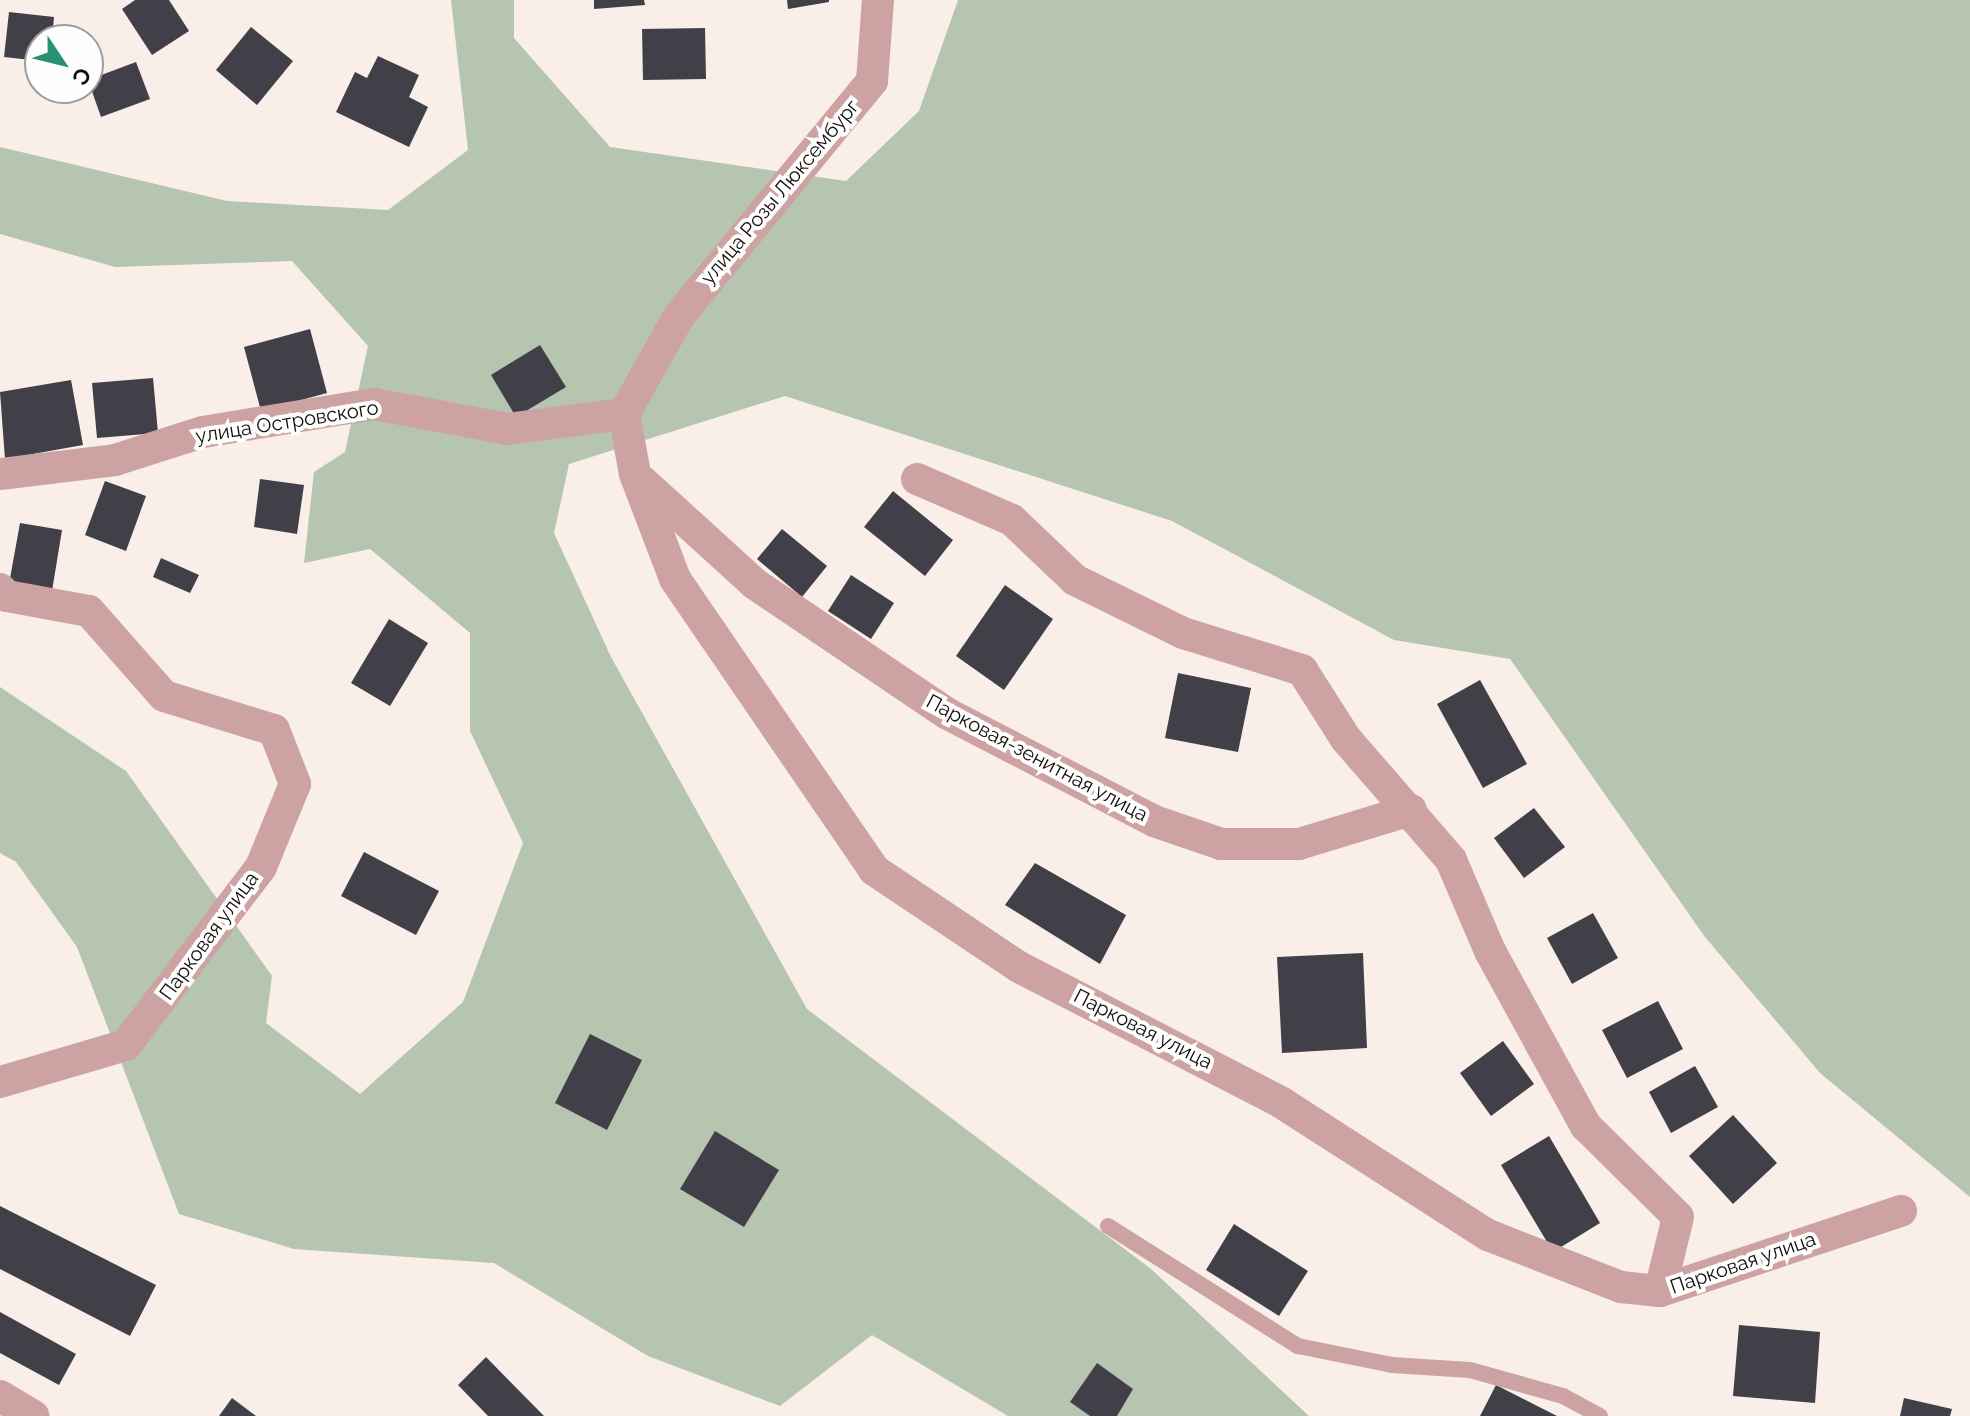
<!DOCTYPE html>
<html>
<head>
<meta charset="utf-8">
<style>
	body { margin:0 }
	#map { position:relative; width:1970px; height:1416px; overflow:hidden; background:#f9eee8; font-family:Raleway,sans-serif }
	div>[style] { position:absolute }
	[style*='--x'] { left:calc(var(--x)*1px); top:calc(var(--y)*1px); width:calc(var(--w)*1px); rotate:calc(var(--a)*1deg) }
	.green>* { inset:0; background:#b6c5b0 }
	.building>* { inset:0; background:#414048 }
	.service>* { height:16px; margin:-8px; padding:0 8px; transform-origin:8px; border-radius:8px; background:#cca3a2 }
	.minor>* { height:32px; margin:-16px; padding:0 16px; transform-origin:16px; border-radius:16px; background:#cca3a2 }
	span { translate:-50% -50%; white-space:nowrap; text-align:center; line-height:1.15; -webkit-text-stroke:8px #fefefe; paint-order:stroke }
	.street-label { font-size:20px; color:#110d0b }
	.north { position:absolute; left:24px; top:24px; width:80px; height:80px; box-sizing:border-box; background:#fefefe; border:2px solid #9f9e9d; border-radius:50%; rotate:125deg; font-size:22px; font-weight:700; line-height:32px; text-align:center; color:#110d0b }
	.north::after { content:''; display:block; margin:auto; width:28px; height:36px; background:#279373; clip-path:polygon(50% 0,100% 100%,50% 72%,0 100%) }
</style>
</head>
<body>
<div id="map">
	<div class="green">
		<div style="clip-path:polygon(451px 0,514px 0,514px 38px,610px 147px,846px 181px,919px 111px,958px 0,1970px 0,1970px 1197px,1820px 1073px,1705px 937px,1510px 659px,1394px 640px,1172px 521px,785px 396px,569px 464px,554px 533px,611px 657px,807px 1009px,1151px 1269px,1309px 1416px,1008px 1416px,872px 1335px,780px 1406px,648px 1356px,494px 1263px,294px 1249px,179px 1214px,77px 947px,16px 862px,0 853px,0 687px,126px 771px,272px 976px,266px 1023px,360px 1094px,463px 1002px,523px 843px,470px 731px,470px 633px,370px 549px,304px 563px,314px 472px,345px 452px,368px 346px,292px 261px,115px 267px,0 234px,0 147px,227px 201px,388px 210px,468px 150px)"></div>
	</div>
	<div class="building">
		<div style="clip-path:polygon(135px 0,169px 0,189px 31px,152px 55px,122px 9px)"></div>
		<div style="clip-path:polygon(594px 0,644px 0,645px 5px,594px 9px)"></div>
		<div style="clip-path:polygon(787px 0,829px 0,829px 2px,788px 9px)"></div>
		<div style="clip-path:polygon(9px 12px,54px 17px,52px 40px,40px 40px,40px 61px,4px 57px)"></div>
		<div style="clip-path:polygon(251px 27px,293px 61px,257px 105px,216px 70px)"></div>
		<div style="clip-path:polygon(705px 28px,706px 79px,643px 80px,642px 29px)"></div>
		<div style="clip-path:polygon(378px 56px,419px 75px,409px 97px,428px 107px,409px 147px,336px 112px,355px 72px,367px 78px)"></div>
		<div style="clip-path:polygon(136px 62px,150px 99px,101px 117px,88px 80px)"></div>
		<div style="clip-path:polygon(310px 329px,327px 393px,261px 411px,244px 347px)"></div>
		<div style="clip-path:polygon(540px 345px,566px 387px,516px 417px,491px 375px)"></div>
		<div style="clip-path:polygon(153px 378px,158px 433px,97px 438px,92px 383px)"></div>
		<div style="clip-path:polygon(71px 380px,83px 445px,5px 459px,0 392px)"></div>
		<div style="clip-path:polygon(260px 479px,304px 485px,297px 534px,254px 527px)"></div>
		<div style="clip-path:polygon(105px 481px,146px 496px,126px 551px,85px 535px)"></div>
		<div style="clip-path:polygon(893px 491px,953px 540px,925px 576px,864px 527px)"></div>
		<div style="clip-path:polygon(20px 523px,62px 530px,52px 591px,9px 584px)"></div>
		<div style="clip-path:polygon(782px 529px,827px 566px,802px 597px,757px 559px)"></div>
		<div style="clip-path:polygon(161px 558px,199px 575px,190px 593px,153px 577px)"></div>
		<div style="clip-path:polygon(851px 575px,894px 603px,871px 639px,828px 611px)"></div>
		<div style="clip-path:polygon(1005px 585px,1053px 619px,1004px 690px,956px 656px)"></div>
		<div style="clip-path:polygon(389px 619px,428px 643px,390px 706px,351px 683px)"></div>
		<div style="clip-path:polygon(1178px 673px,1251px 688px,1238px 752px,1165px 738px)"></div>
		<div style="clip-path:polygon(1480px 680px,1527px 764px,1483px 788px,1437px 704px)"></div>
		<div style="clip-path:polygon(1534px 808px,1565px 847px,1524px 878px,1494px 838px)"></div>
		<div style="clip-path:polygon(364px 852px,439px 891px,416px 935px,341px 896px)"></div>
		<div style="clip-path:polygon(1035px 863px,1126px 915px,1100px 964px,1005px 905px)"></div>
		<div style="clip-path:polygon(1593px 913px,1618px 958px,1572px 984px,1547px 938px)"></div>
		<div style="clip-path:polygon(1363px 953px,1367px 1048px,1282px 1053px,1277px 957px)"></div>
		<div style="clip-path:polygon(1658px 1001px,1683px 1049px,1627px 1078px,1602px 1030px)"></div>
		<div style="clip-path:polygon(590px 1034px,642px 1060px,607px 1130px,555px 1103px)"></div>
		<div style="clip-path:polygon(1503px 1041px,1534px 1084px,1491px 1116px,1460px 1073px)"></div>
		<div style="clip-path:polygon(1695px 1066px,1718px 1107px,1671px 1133px,1649px 1092px)"></div>
		<div style="clip-path:polygon(1733px 1115px,1777px 1163px,1733px 1204px,1689px 1156px)"></div>
		<div style="clip-path:polygon(715px 1131px,779px 1170px,744px 1227px,680px 1189px)"></div>
		<div style="clip-path:polygon(1549px 1136px,1600px 1223px,1553px 1252px,1501px 1165px)"></div>
		<div style="clip-path:polygon(0 1206px,156px 1285px,130px 1336px,0 1269px)"></div>
		<div style="clip-path:polygon(1234px 1224px,1308px 1271px,1279px 1316px,1206px 1270px)"></div>
		<div style="clip-path:polygon(0 1312px,76px 1354px,59px 1385px,0 1353px)"></div>
		<div style="clip-path:polygon(1739px 1325px,1820px 1332px,1815px 1403px,1733px 1396px)"></div>
		<div style="clip-path:polygon(486px 1357px,544px 1416px,488px 1416px,458px 1385px)"></div>
		<div style="clip-path:polygon(1097px 1363px,1133px 1389px,1117px 1416px,1090px 1416px,1070px 1402px)"></div>
		<div style="clip-path:polygon(1496px 1385px,1557px 1416px,1480px 1416px)"></div>
		<div style="clip-path:polygon(232px 1398px,256px 1416px,219px 1416px)"></div>
		<div style="clip-path:polygon(1904px 1398px,1952px 1409px,1950px 1416px,1900px 1416px)"></div>
	</div>
	<div class="service">
		<div style="--x:1108;--y:1226;--w:225;--a:32.3"></div>
		<div style="--x:1298;--y:1346;--w:96;--a:11.4"></div>
		<div style="--x:1392;--y:1365;--w:78;--a:3.7"></div>
		<div style="--x:1470;--y:1370;--w:97;--a:15.6"></div>
		<div style="--x:1563;--y:1396;--w:42;--a:28.4"></div>
	</div>
	<div class="minor">
		<div style="--x:624;--y:414;--w:61;--a:79.6"></div>
		<div style="--x:635;--y:474;--w:112;--a:69.1"></div>
		<div style="--x:675;--y:579;--w:353;--a:55.6"></div>
		<div style="--x:874;--y:870;--w:174;--a:33.8"></div>
		<div style="--x:1019;--y:967;--w:296;--a:27.3"></div>
		<div style="--x:1282;--y:1103;--w:245;--a:32.7"></div>
		<div style="--x:1488;--y:1235;--w:143;--a:21.4"></div>
		<div style="--x:1621;--y:1287;--w:39;--a:6"></div>
		<div style="--x:1660;--y:1291;--w:254;--a:-18.4"></div>
		<div style="--x:624;--y:414;--w:112;--a:-60.7"></div>
		<div style="--x:679;--y:316;--w:304;--a:-50.6"></div>
		<div style="--x:872;--y:81;--w:81;--a:-85.8"></div>
		<div style="--x:0;--y:474;--w:116;--a:-6.9"></div>
		<div style="--x:115;--y:460;--w:92;--a:-17.7"></div>
		<div style="--x:203;--y:432;--w:173;--a:-9.3"></div>
		<div style="--x:374;--y:404;--w:136;--a:10.6"></div>
		<div style="--x:508;--y:429;--w:117;--a:-7.4"></div>
		<div style="--x:917;--y:479;--w:103;--a:23.3"></div>
		<div style="--x:1012;--y:520;--w:87;--a:43.6"></div>
		<div style="--x:1075;--y:580;--w:120;--a:26.1"></div>
		<div style="--x:1183;--y:633;--w:125;--a:17.3"></div>
		<div style="--x:1302;--y:670;--w:82;--a:57.5"></div>
		<div style="--x:1346;--y:739;--w:160;--a:49"></div>
		<div style="--x:1451;--y:860;--w:99;--a:66.8"></div>
		<div style="--x:1490;--y:951;--w:200;--a:61.3"></div>
		<div style="--x:1586;--y:1126;--w:129;--a:44.7"></div>
		<div style="--x:1678;--y:1217;--w:76;--a:103.7"></div>
		<div style="--x:643;--y:482;--w:151;--a:42.3"></div>
		<div style="--x:755;--y:584;--w:230;--a:34"></div>
		<div style="--x:946;--y:713;--w:234;--a:27.4"></div>
		<div style="--x:1154;--y:821;--w:71;--a:18.9"></div>
		<div style="--x:1221;--y:844;--w:78;--a:0"></div>
		<div style="--x:1299;--y:844;--w:117;--a:-16.9"></div>
		<div style="--x:0;--y:589;--w:10;--a:45"></div>
		<div style="--x:7;--y:596;--w:83;--a:10.4"></div>
		<div style="--x:89;--y:611;--w:113;--a:48.6"></div>
		<div style="--x:164;--y:696;--w:115;--a:17.2"></div>
		<div style="--x:274;--y:730;--w:58;--a:68.7"></div>
		<div style="--x:295;--y:784;--w:90;--a:112.3"></div>
		<div style="--x:261;--y:867;--w:223;--a:127.2"></div>
		<div style="--x:126;--y:1045;--w:131;--a:163.6"></div>
		<div style="--x:0;--y:1396;--w:39;--a:31"></div>
	</div>
	<div class="street-label">
		<span style="left:780px;top:192px;rotate:-50deg">улица Розы Люксембург</span>
		<span style="left:287px;top:422px;rotate:-9deg">улица Островского</span>
		<span style="left:1037px;top:758px;rotate:28deg">Парковая-зенитная улица</span>
		<span style="left:209px;top:936px;rotate:-54deg">Парковая улица</span>
		<span style="left:1143px;top:1029px;rotate:27deg">Парковая улица</span>
		<span style="left:1743px;top:1263px;rotate:-19deg">Парковая улица</span>
	</div>
	<div class="north">С</div>
</div>
</body>
</html>
